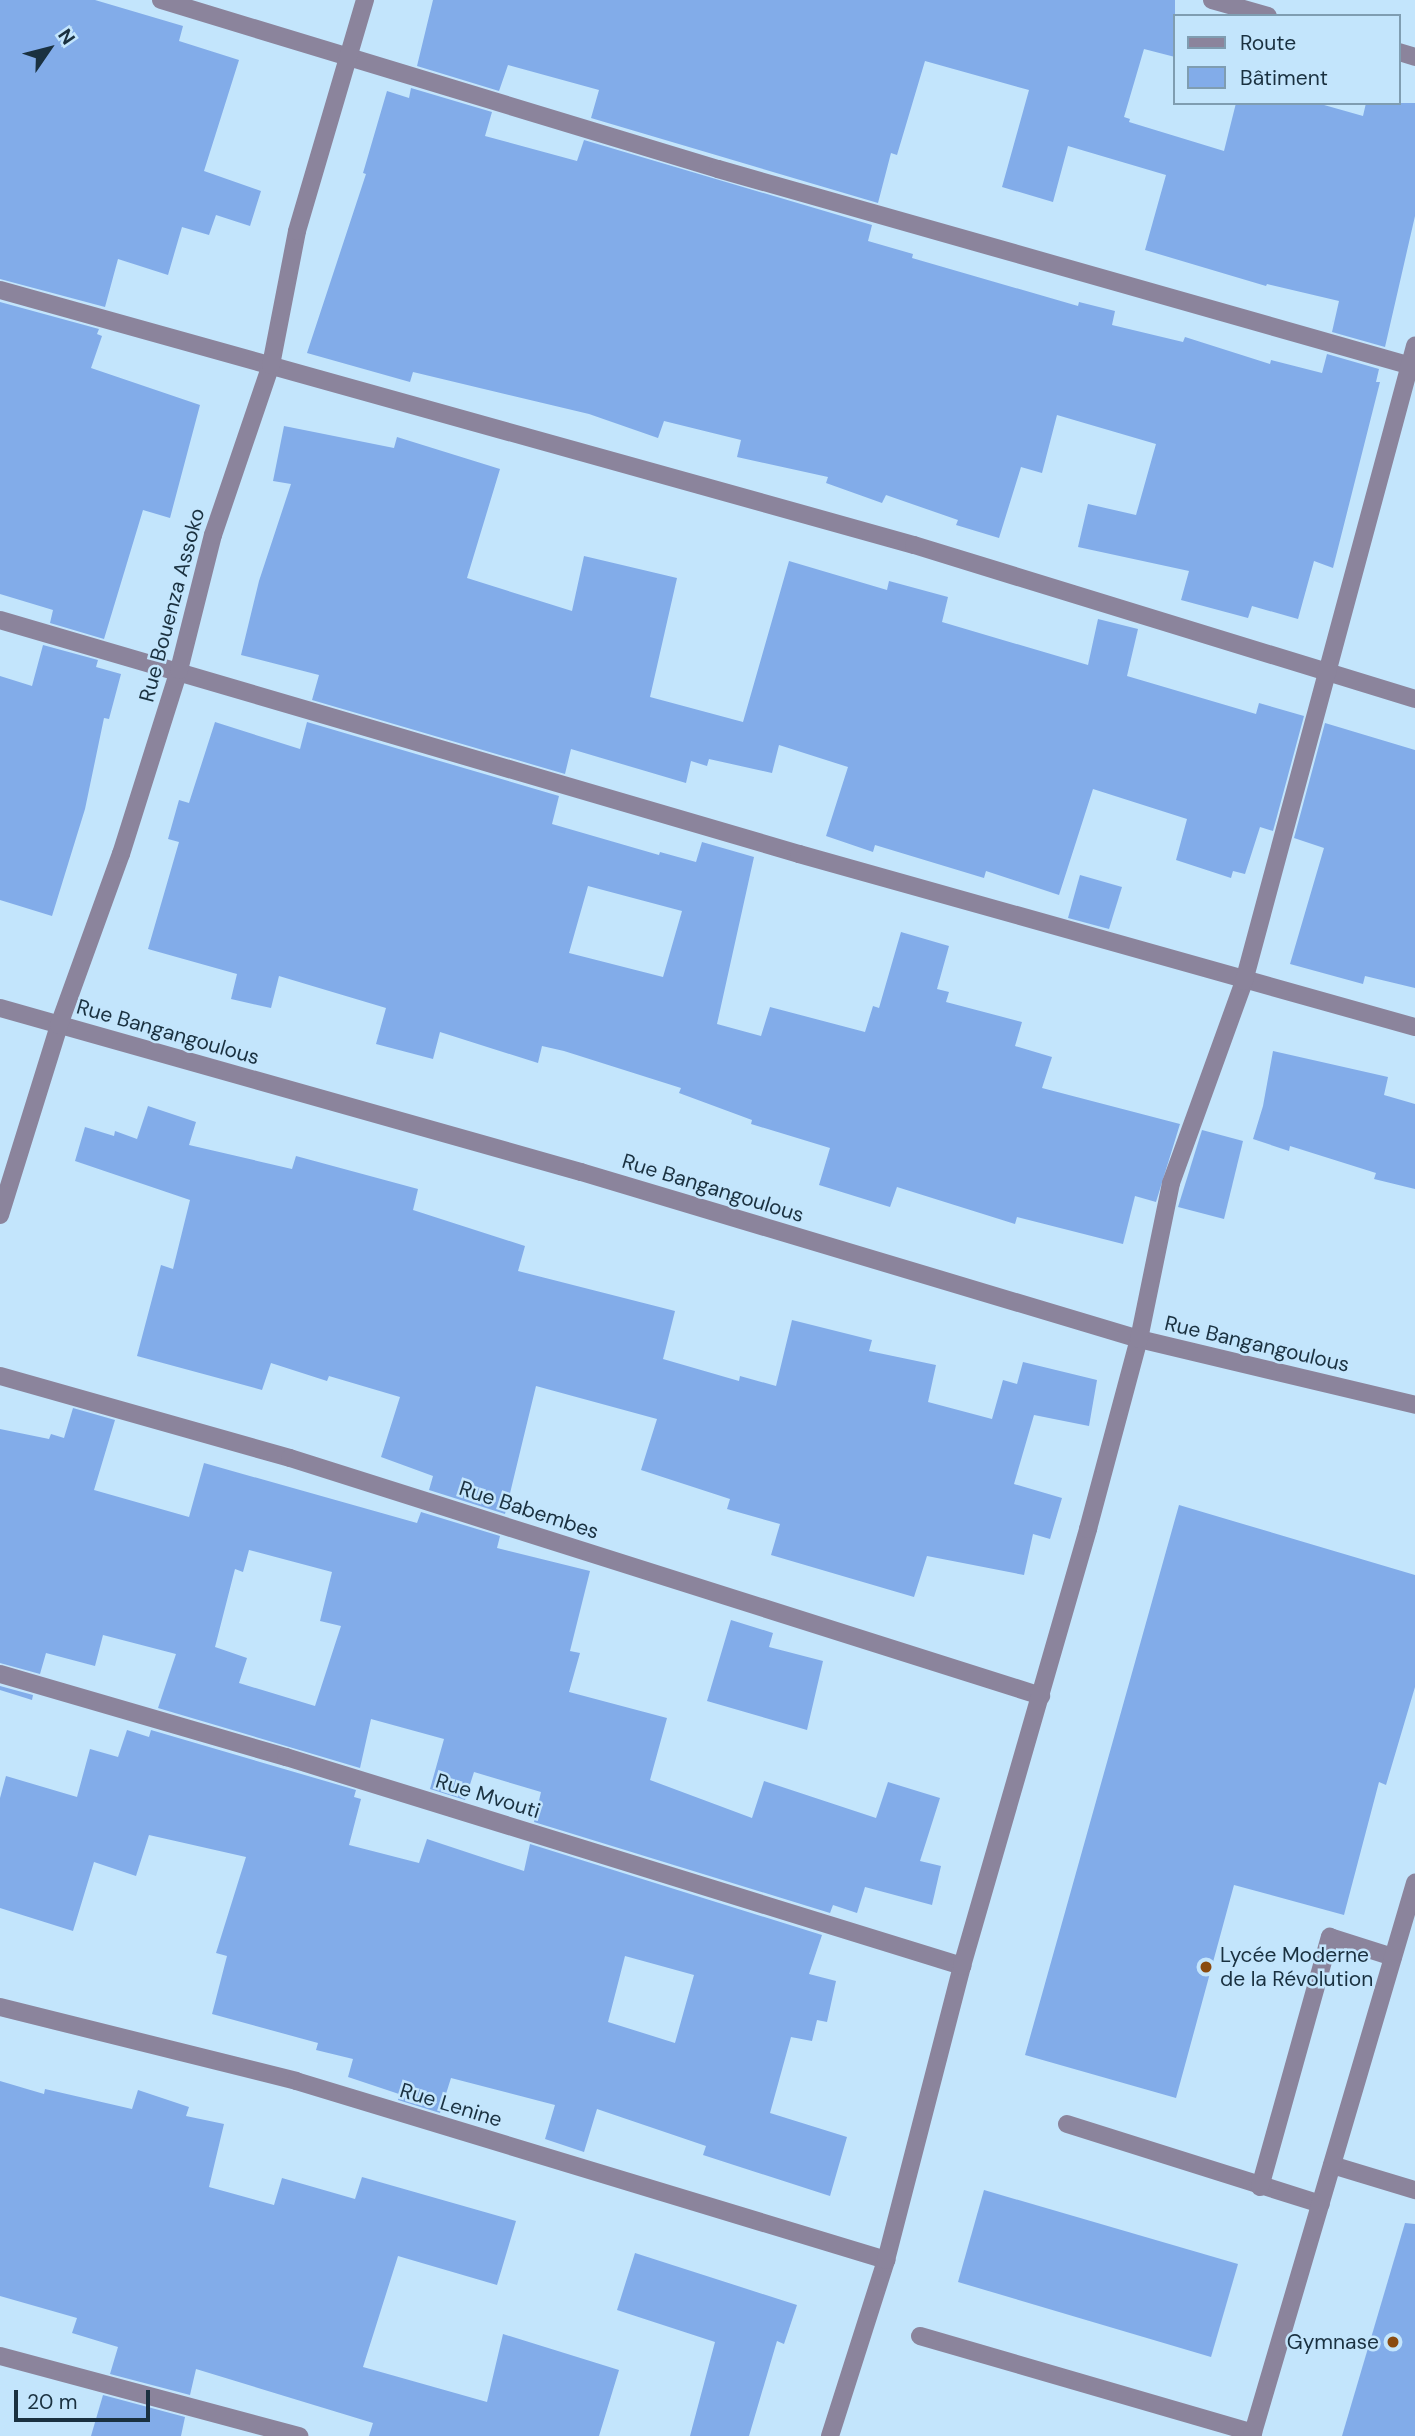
<!DOCTYPE html>
<html>
<head>
<meta charset="utf-8">
<style>
	body { margin:0 }
	#map { position:relative; width:1415px; height:2436px; overflow:hidden; background:#c3e5fc; font-family:"DM Sans",sans-serif }
	div>[style] { position:absolute }
	[style*='--x'] { left:calc(var(--x)*1px); top:calc(var(--y)*1px); width:calc(var(--w)*1px); rotate:calc(var(--a)*1deg) }
	.building>* { inset:0; background:#82ace9 }
	.minor>* { height:18px; margin:-9px; padding:0 9px; transform-origin:9px; border-radius:9px; background:#8b849c }
	.dots>* { width:19px; height:19px; translate:-50% -50%; box-sizing:border-box; border:4px solid #c3e5fc; border-radius:50% }
	span { translate:-50% -50%; white-space:nowrap; text-align:center; line-height:1.15; -webkit-text-stroke:5px #c3e5fc; paint-order:stroke }
	.street-label { font-size:21px; color:#1a3140 }
	.poi-label { font-size:21px; color:#1a3140 }
	.left { translate:0 -50%; text-align:left }
	.right { translate:-100% -50%; text-align:right }
	.legend { position:absolute; left:1173px; top:14px; width:228px; height:91px; box-sizing:border-box; background:#c3e5fc; border:2px solid #7f9db1; margin:0; padding:9px 12px; list-style:none; font-size:21px; color:#1a3140 }
	.legend li { display:flex; align-items:center; gap:14px; height:35px }
	.legend b { width:35px; border:2px solid #7f9db1 }
	.north { position:absolute; left:14px; top:14px; width:70px; height:70px; -webkit-text-stroke:5px #c3e5fc; paint-order:stroke; rotate:55deg; font-size:19px; font-weight:700; line-height:28px; text-align:center; color:#1a3140 }
	.north::after { content:''; display:block; margin:auto; width:24px; height:32px; background:#1a3140; clip-path:polygon(50% 0,100% 100%,50% 72%,0 100%) }
	.scale { position:absolute; left:14px; top:2390px; width:136px; height:32px; box-sizing:border-box; border:4px solid #1a3140; border-top:0; padding-left:9px; font-size:21px; line-height:24px; white-space:nowrap; color:#1a3140; -webkit-text-stroke:5px #c3e5fc; paint-order:stroke }
</style>
</head>
<body>
<div id="map">
	<div class="building">
		<div style="clip-path:polygon(0 0,95px 0,183px 26px,179px 41px,239px 60px,204px 171px,261px 191px,250px 226px,216px 215px,209px 235px,182px 227px,168px 275px,118px 259px,105px 307px,0 279px)"></div>
		<div style="clip-path:polygon(433px 0,1175px 0,1175px 57px,1144px 49px,1124px 117px,1130px 119px,1129px 122px,1224px 151px,1236px 103px,1317px 103px,1363px 116px,1366px 103px,1415px 103px,1415px 216px,1385px 347px,1332px 332px,1339px 301px,1267px 284px,1266px 286px,1145px 250px,1166px 175px,1068px 146px,1053px 202px,1002px 187px,1029px 90px,925px 61px,897px 155px,891px 153px,878px 203px,591px 118px,599px 90px,508px 65px,499px 91px,417px 66px)"></div>
		<div style="clip-path:polygon(411px 88px,492px 112px,485px 136px,577px 161px,584px 140px,872px 225px,868px 241px,913px 254px,912px 258px,1078px 306px,1079px 302px,1115px 311px,1112px 325px,1183px 342px,1185px 337px,1270px 364px,1271px 360px,1322px 373px,1327px 354px,1379px 369px,1376px 382px,1380px 382px,1333px 568px,1314px 561px,1298px 619px,1252px 606px,1248px 618px,1181px 600px,1189px 571px,1078px 547px,1088px 504px,1136px 515px,1156px 444px,1057px 415px,1042px 473px,1021px 467px,999px 538px,956px 525px,958px 520px,886px 495px,882px 503px,826px 483px,828px 477px,737px 457px,741px 440px,664px 421px,658px 438px,589px 414px,413px 372px,410px 382px,307px 353px,366px 174px,363px 173px,387px 91px,409px 98px)"></div>
		<div style="clip-path:polygon(0 302px,99px 329px,97px 334px,102px 336px,91px 368px,200px 405px,170px 518px,143px 510px,104px 639px,50px 623px,53px 610px,0 594px)"></div>
		<div style="clip-path:polygon(284px 426px,394px 448px,397px 437px,500px 469px,467px 578px,572px 611px,584px 556px,677px 578px,650px 697px,743px 722px,789px 561px,887px 590px,889px 581px,948px 597px,942px 622px,1088px 665px,1098px 619px,1138px 629px,1127px 676px,1256px 714px,1259px 703px,1304px 716px,1273px 831px,1260px 827px,1245px 874px,1233px 871px,1231px 878px,1176px 860px,1187px 819px,1093px 789px,1059px 895px,986px 871px,984px 878px,875px 845px,873px 852px,826px 836px,848px 767px,779px 745px,772px 773px,709px 759px,707px 766px,691px 761px,686px 783px,571px 749px,565px 774px,312px 700px,319px 675px,241px 655px,259px 581px,291px 484px,273px 481px)"></div>
		<div style="clip-path:polygon(43px 645px,98px 660px,96px 667px,121px 674px,109px 719px,104px 718px,85px 809px,52px 916px,0 900px,0 676px,32px 686px)"></div>
		<div style="clip-path:polygon(evenodd,215px 722px,300px 749px,307px 722px,559px 796px,552px 824px,659px 855px,660px 852px,696px 862px,702px 842px,754px 857px,717px 1024px,761px 1036px,770px 1007px,865px 1032px,873px 1006px,879px 1008px,901px 932px,949px 946px,937px 989px,949px 992px,946px 1002px,1022px 1022px,1015px 1046px,1052px 1057px,1042px 1088px,1180px 1124px,1156px 1202px,1135px 1196px,1123px 1244px,1017px 1217px,1015px 1224px,897px 1187px,890px 1207px,819px 1185px,830px 1148px,751px 1124px,752px 1120px,679px 1093px,681px 1088px,564px 1051px,542px 1046px,538px 1063px,440px 1032px,433px 1059px,376px 1044px,386px 1008px,279px 976px,271px 1008px,231px 999px,237px 974px,148px 949px,179px 842px,168px 839px,179px 800px,189px 803px,215px 722px,588px 886px,682px 911px,663px 977px,569px 953px,588px 886px)"></div>
		<div style="clip-path:polygon(1325px 723px,1415px 750px,1415px 988px,1365px 976px,1363px 984px,1290px 964px,1324px 848px,1294px 838px)"></div>
		<div style="clip-path:polygon(1080px 875px,1122px 887px,1109px 929px,1068px 918px)"></div>
		<div style="clip-path:polygon(1273px 1051px,1388px 1077px,1384px 1095px,1415px 1104px,1415px 1189px,1374px 1179px,1376px 1173px,1290px 1146px,1289px 1151px,1253px 1139px,1263px 1106px)"></div>
		<div style="clip-path:polygon(148px 1106px,196px 1122px,189px 1145px,292px 1169px,296px 1156px,418px 1189px,413px 1210px,525px 1246px,518px 1271px,675px 1311px,663px 1359px,739px 1381px,740px 1376px,776px 1386px,792px 1320px,872px 1340px,869px 1351px,936px 1365px,928px 1402px,992px 1419px,1003px 1380px,1017px 1384px,1023px 1362px,1097px 1380px,1089px 1426px,1034px 1415px,1014px 1484px,1062px 1498px,1050px 1539px,1033px 1534px,1024px 1575px,927px 1556px,914px 1597px,771px 1555px,780px 1524px,727px 1509px,730px 1499px,641px 1470px,657px 1419px,536px 1386px,505px 1514px,429px 1490px,433px 1476px,381px 1457px,400px 1397px,329px 1376px,327px 1381px,271px 1363px,262px 1390px,137px 1356px,161px 1265px,173px 1269px,190px 1200px,75px 1161px,85px 1127px,114px 1136px,115px 1131px,137px 1139px)"></div>
		<div style="clip-path:polygon(1202px 1130px,1243px 1141px,1224px 1219px,1178px 1207px)"></div>
		<div style="clip-path:polygon(evenodd,73px 1408px,115px 1420px,94px 1490px,189px 1517px,204px 1463px,417px 1523px,421px 1512px,500px 1536px,497px 1548px,590px 1571px,570px 1651px,580px 1653px,569px 1692px,667px 1718px,650px 1780px,752px 1818px,764px 1781px,876px 1818px,888px 1782px,940px 1798px,920px 1861px,941px 1866px,932px 1905px,865px 1887px,857px 1913px,833px 1905px,830px 1913px,534px 1822px,541px 1792px,474px 1772px,465px 1800px,430px 1789px,444px 1739px,371px 1719px,360px 1768px,158px 1708px,176px 1654px,103px 1635px,95px 1666px,46px 1653px,40px 1674px,0 1663px,0 1429px,49px 1439px,51px 1434px,64px 1438px,73px 1408px,249px 1550px,332px 1572px,320px 1621px,341px 1626px,315px 1706px,239px 1683px,247px 1658px,215px 1647px,235px 1569px,243px 1572px,249px 1550px)"></div>
		<div style="clip-path:polygon(1179px 1505px,1415px 1575px,1415px 1687px,1386px 1785px,1379px 1782px,1344px 1915px,1234px 1885px,1176px 2098px,1025px 2055px)"></div>
		<div style="clip-path:polygon(731px 1620px,773px 1633px,769px 1647px,823px 1661px,807px 1730px,707px 1701px)"></div>
		<div style="clip-path:polygon(0 1686px,33px 1695px,32px 1700px,0 1690px)"></div>
		<div style="clip-path:polygon(evenodd,127px 1730px,149px 1737px,151px 1730px,356px 1790px,354px 1797px,361px 1799px,349px 1845px,419px 1863px,427px 1839px,524px 1871px,530px 1844px,822px 1935px,809px 1974px,836px 1981px,827px 2022px,817px 2020px,812px 2041px,791px 2037px,770px 2113px,847px 2137px,830px 2196px,703px 2155px,706px 2146px,597px 2109px,584px 2152px,545px 2139px,555px 2105px,451px 2078px,440px 2113px,398px 2100px,399px 2094px,348px 2077px,353px 2059px,316px 2050px,318px 2043px,212px 2014px,227px 1956px,216px 1953px,246px 1857px,149px 1835px,136px 1876px,94px 1862px,73px 1931px,0 1908px,0 1798px,6px 1776px,77px 1797px,90px 1749px,118px 1757px,127px 1730px,625px 1956px,694px 1975px,675px 2043px,608px 2022px,625px 1956px)"></div>
		<div style="clip-path:polygon(0 2081px,44px 2094px,45px 2089px,132px 2109px,138px 2090px,189px 2107px,186px 2116px,224px 2124px,209px 2187px,274px 2205px,282px 2178px,355px 2199px,362px 2177px,516px 2221px,497px 2285px,398px 2256px,363px 2367px,487px 2402px,503px 2334px,619px 2370px,599px 2436px,369px 2436px,373px 2423px,196px 2369px,190px 2395px,110px 2374px,118px 2347px,72px 2333px,77px 2318px,0 2296px)"></div>
		<div style="clip-path:polygon(984px 2190px,1238px 2264px,1211px 2357px,958px 2282px)"></div>
		<div style="clip-path:polygon(1405px 2223px,1415px 2224px,1415px 2436px,1342px 2436px)"></div>
		<div style="clip-path:polygon(635px 2253px,797px 2305px,784px 2344px,777px 2341px,749px 2436px,690px 2436px,715px 2342px,617px 2310px)"></div>
		<div style="clip-path:polygon(103px 2395px,185px 2417px,181px 2436px,91px 2436px)"></div>
	</div>
	<div class="minor">
		<div style="--x:161;--y:0;--w:582;--a:16.88"></div>
		<div style="--x:718;--y:169;--w:725;--a:15.86"></div>
		<div style="--x:1212;--y:0;--w:58;--a:15.9"></div>
		<div style="--x:1399;--y:52;--w:17;--a:17"></div>
		<div style="--x:0;--y:290;--w:949;--a:15.59"></div>
		<div style="--x:914;--y:545;--w:524;--a:17.09"></div>
		<div style="--x:0;--y:620;--w:833;--a:16.32"></div>
		<div style="--x:799;--y:854;--w:640;--a:15.69"></div>
		<div style="--x:0;--y:1008;--w:604;--a:15.76"></div>
		<div style="--x:581;--y:1172;--w:582;--a:16.66"></div>
		<div style="--x:1139;--y:1339;--w:284;--a:13.4"></div>
		<div style="--x:0;--y:1215;--w:199;--a:-72.7"></div>
		<div style="--x:59;--y:1025;--w:182;--a:-70.1"></div>
		<div style="--x:121;--y:854;--w:193;--a:-72.5"></div>
		<div style="--x:179;--y:670;--w:139;--a:-75.9"></div>
		<div style="--x:213;--y:535;--w:180;--a:-71.2"></div>
		<div style="--x:271;--y:365;--w:136;--a:-79"></div>
		<div style="--x:297;--y:231;--w:241;--a:-73.6"></div>
		<div style="--x:0;--y:1376;--w:301;--a:15.8"></div>
		<div style="--x:290;--y:1458;--w:788;--a:17.58"></div>
		<div style="--x:0;--y:1674;--w:298;--a:16.2"></div>
		<div style="--x:286;--y:1757;--w:708;--a:17.18"></div>
		<div style="--x:0;--y:2007;--w:305;--a:14"></div>
		<div style="--x:296;--y:2081;--w:617;--a:16.88"></div>
		<div style="--x:1067;--y:2124;--w:266;--a:17.5"></div>
		<div style="--x:1332;--y:2165;--w:87;--a:16.8"></div>
		<div style="--x:1260;--y:2187;--w:260;--a:-74.4"></div>
		<div style="--x:1330;--y:1937;--w:66;--a:17.6"></div>
		<div style="--x:920;--y:2336;--w:347;--a:16.2"></div>
		<div style="--x:0;--y:2356;--w:310;--a:15"></div>
		<div style="--x:830;--y:2436;--w:185;--a:-72.3"></div>
		<div style="--x:886;--y:2260;--w:304;--a:-75.5"></div>
		<div style="--x:962;--y:1966;--w:455;--a:-73.9"></div>
		<div style="--x:1088;--y:1529;--w:197;--a:-75"></div>
		<div style="--x:1139;--y:1339;--w:159;--a:-78.4"></div>
		<div style="--x:1171;--y:1183;--w:215;--a:-70.1"></div>
		<div style="--x:1244;--y:981;--w:658;--a:-74.93"></div>
		<div style="--x:1252;--y:2436;--w:577;--a:-73.58"></div>
	</div>
	<div class="dots">
		<div style="left:1206px;top:1967px;background:#8a4b0f"></div>
		<div style="left:1393px;top:2342px;background:#8a4b0f"></div>
	</div>
	<div class="street-label">
		<span style="left:172px;top:605px;rotate:-75deg">Rue Bouenza Assoko</span>
		<span style="left:168px;top:1032px;rotate:16deg">Rue Bangangoulous</span>
		<span style="left:713px;top:1188px;rotate:17deg">Rue Bangangoulous</span>
		<span style="left:1257px;top:1344px;rotate:13deg">Rue Bangangoulous</span>
		<span style="left:529px;top:1510px;rotate:18deg">Rue Babembes</span>
		<span style="left:488px;top:1796px;rotate:17deg">Rue Mvouti</span>
		<span style="left:451px;top:2105px;rotate:17deg">Rue Lenine</span>
	</div>
	<div class="poi-label">
		<span class="left" style="left:1220px;top:1967px">Lycée Moderne<br>de la Révolution</span>
		<span class="right" style="left:1379px;top:2342px">Gymnase</span>
	</div>
	<ul class="legend">
	<li><b style="height:9px;background:#8b849c"></b>Route</li>
	<li><b style="height:19px;background:#82ace9"></b>Bâtiment</li>
	</ul>
	<div class="north">N</div>
	<div class="scale">20 m</div>
</div>
</body>
</html>
